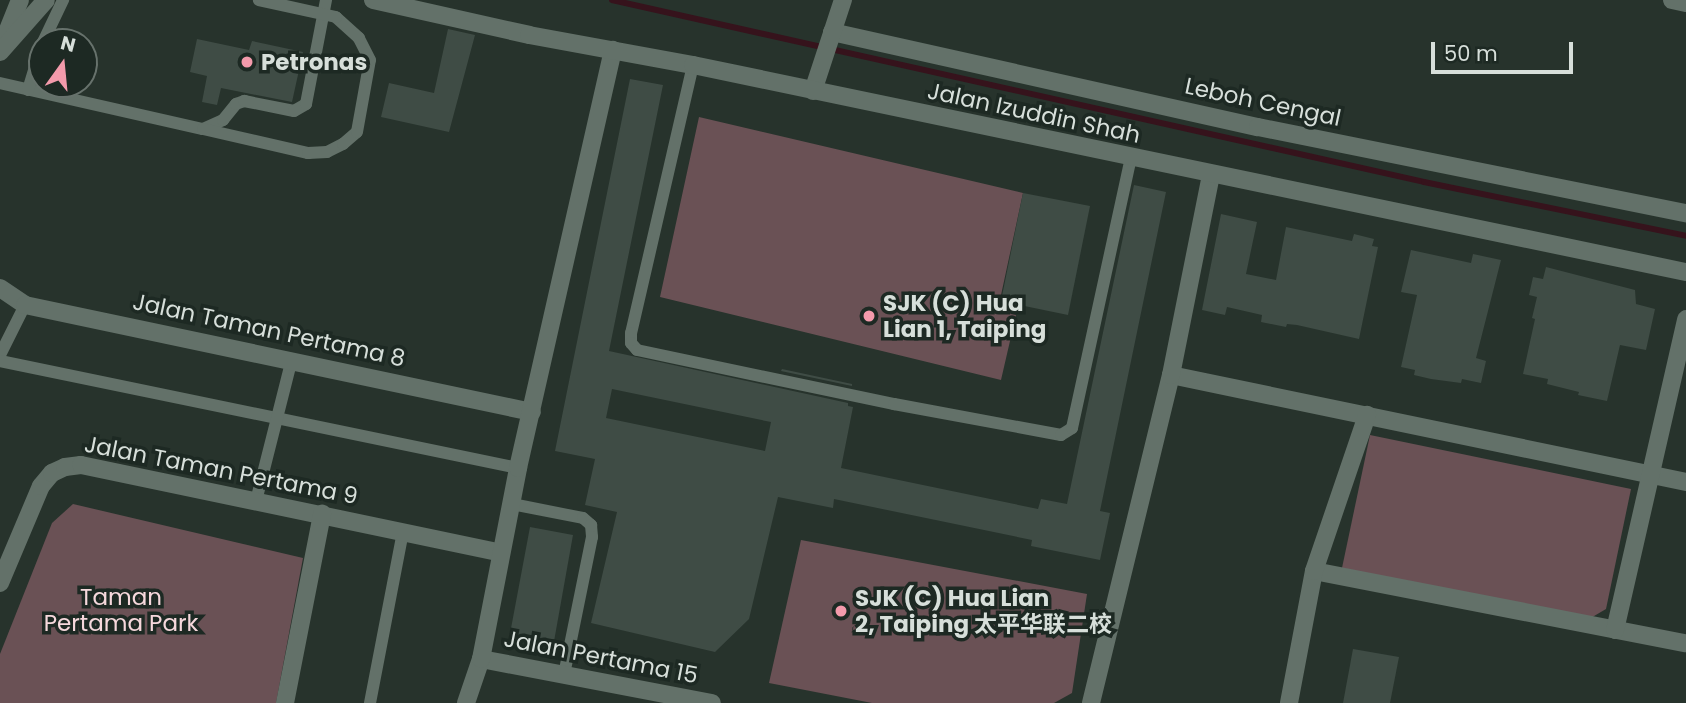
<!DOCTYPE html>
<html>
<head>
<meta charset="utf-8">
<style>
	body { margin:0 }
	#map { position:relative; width:1686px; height:703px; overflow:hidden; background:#27332c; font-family:Poppins,"Noto Sans SC",sans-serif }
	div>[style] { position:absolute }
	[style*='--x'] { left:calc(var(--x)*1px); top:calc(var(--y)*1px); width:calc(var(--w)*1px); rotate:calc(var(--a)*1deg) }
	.green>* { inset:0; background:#6a5155 }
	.stream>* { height:6px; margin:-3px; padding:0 3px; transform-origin:3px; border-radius:3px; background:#36131c }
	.building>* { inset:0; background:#3f4c45 }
	.lane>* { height:12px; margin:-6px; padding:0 6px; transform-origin:6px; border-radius:6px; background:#637169 }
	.street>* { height:18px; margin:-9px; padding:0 9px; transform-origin:9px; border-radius:9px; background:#637169 }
	.secondary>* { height:18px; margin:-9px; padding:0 9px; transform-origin:9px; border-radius:9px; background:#637169 }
	.dots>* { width:19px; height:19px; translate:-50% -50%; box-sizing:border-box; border:4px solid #1d2923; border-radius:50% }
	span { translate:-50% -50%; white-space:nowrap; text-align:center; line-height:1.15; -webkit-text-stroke:7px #1d2923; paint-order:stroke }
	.poi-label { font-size:23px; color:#d7dfda; font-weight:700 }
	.left { translate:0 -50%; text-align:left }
	.street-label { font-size:23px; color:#d7dfda }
	.park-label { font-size:23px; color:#f6d8dc }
	.north { position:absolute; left:28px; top:28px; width:70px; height:70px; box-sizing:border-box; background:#1d2923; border:2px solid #67726c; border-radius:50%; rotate:15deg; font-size:19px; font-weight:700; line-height:28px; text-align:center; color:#d7dfda }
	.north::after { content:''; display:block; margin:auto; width:24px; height:32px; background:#f39aab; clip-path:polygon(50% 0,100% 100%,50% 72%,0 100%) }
	.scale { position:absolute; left:1431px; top:42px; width:142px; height:32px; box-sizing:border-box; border:4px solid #d7dfda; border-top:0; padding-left:9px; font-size:21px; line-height:24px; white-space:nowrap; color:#d7dfda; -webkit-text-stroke:5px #1d2923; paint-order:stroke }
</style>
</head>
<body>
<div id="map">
	<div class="green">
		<div style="clip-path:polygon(699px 117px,1023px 193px,998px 309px,1016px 315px,1001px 380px,660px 297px)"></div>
		<div style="clip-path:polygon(1370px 435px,1631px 489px,1606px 609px,1589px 619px,1342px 568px)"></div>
		<div style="clip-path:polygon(73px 504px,303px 558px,276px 703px,0 703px,0 654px,52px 523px)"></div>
		<div style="clip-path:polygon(801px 540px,1087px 594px,1072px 693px,1054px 703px,872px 703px,769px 683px)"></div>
	</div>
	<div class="stream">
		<div style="--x:612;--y:0;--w:832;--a:12.63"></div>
		<div style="--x:1424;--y:182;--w:268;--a:11.6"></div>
	</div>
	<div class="building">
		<div style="clip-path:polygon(448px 29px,475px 35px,449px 132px,381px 117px,389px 83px,434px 93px)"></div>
		<div style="clip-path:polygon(197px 39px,249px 50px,252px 41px,303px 52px,292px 102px,221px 88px,217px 105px,202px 102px,207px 76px,190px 72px)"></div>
		<div style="clip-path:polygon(evenodd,630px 79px,663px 85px,609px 351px,848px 403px,848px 406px,853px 407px,841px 468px,1038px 509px,1041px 499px,1067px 504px,1134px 185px,1166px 192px,1100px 511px,1110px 513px,1100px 560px,1031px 546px,1032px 540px,834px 499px,833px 508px,778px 497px,749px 619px,715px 652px,591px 623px,617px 512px,585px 505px,595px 459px,555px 451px,630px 79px,612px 389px,771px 422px,765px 451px,606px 418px,612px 389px)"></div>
		<div style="clip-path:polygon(1023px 193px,1090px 206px,1068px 315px,1001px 301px)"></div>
		<div style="clip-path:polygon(1221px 214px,1257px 222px,1246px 274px,1276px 280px,1286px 227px,1352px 241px,1354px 234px,1374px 239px,1372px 246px,1378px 247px,1359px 339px,1297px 325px,1287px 324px,1286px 327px,1261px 322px,1262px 315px,1227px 307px,1225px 315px,1202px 310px)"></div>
		<div style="clip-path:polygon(1411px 250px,1471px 263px,1473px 254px,1501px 260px,1476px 358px,1486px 361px,1481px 383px,1462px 379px,1461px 383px,1431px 379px,1414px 375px,1415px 370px,1401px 367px,1417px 295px,1401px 292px)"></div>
		<div style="clip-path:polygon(1546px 267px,1635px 290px,1636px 304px,1655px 309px,1646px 350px,1620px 345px,1607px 401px,1578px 395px,1579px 392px,1547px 384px,1548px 379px,1523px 374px,1535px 319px,1532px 318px,1537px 297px,1529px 295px,1533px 277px,1543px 279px)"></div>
		<div style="clip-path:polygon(782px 369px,852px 384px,852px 386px,781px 371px)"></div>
		<div style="clip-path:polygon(530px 527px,573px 535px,553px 647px,509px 639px)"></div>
		<div style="clip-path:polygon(1353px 649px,1399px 657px,1390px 703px,1343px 703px)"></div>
	</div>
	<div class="lane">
		<div style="--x:43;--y:42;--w:47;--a:-64.5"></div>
		<div style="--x:693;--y:65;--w:275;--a:103"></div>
		<div style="--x:631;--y:333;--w:10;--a:90"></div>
		<div style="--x:631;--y:343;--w:9;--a:49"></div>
		<div style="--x:637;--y:350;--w:263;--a:11.9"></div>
		<div style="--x:894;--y:404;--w:170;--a:10.5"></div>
		<div style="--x:1061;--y:435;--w:13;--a:-32"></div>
		<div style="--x:1072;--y:428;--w:276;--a:-77.7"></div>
		<div style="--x:0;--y:83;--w:208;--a:12.8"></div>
		<div style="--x:203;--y:129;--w:22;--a:-24"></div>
		<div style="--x:223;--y:120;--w:21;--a:-51"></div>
		<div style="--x:236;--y:104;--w:9;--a:-21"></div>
		<div style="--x:244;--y:101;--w:51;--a:11.3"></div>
		<div style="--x:294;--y:111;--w:14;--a:-30"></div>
		<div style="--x:306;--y:104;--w:106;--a:-79.1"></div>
		<div style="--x:28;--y:90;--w:48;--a:-73.1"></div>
		<div style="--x:203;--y:129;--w:108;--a:12.9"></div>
		<div style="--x:308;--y:153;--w:19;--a:-3"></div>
		<div style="--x:327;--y:152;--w:18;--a:-27"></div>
		<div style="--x:343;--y:144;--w:18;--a:-41"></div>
		<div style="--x:357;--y:132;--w:73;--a:-79.8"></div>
		<div style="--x:370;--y:60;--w:25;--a:-117"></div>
		<div style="--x:359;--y:38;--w:31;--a:-138"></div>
		<div style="--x:336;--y:17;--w:79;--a:-167.6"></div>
		<div style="--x:0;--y:355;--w:56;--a:-63.4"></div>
		<div style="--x:0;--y:361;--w:529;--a:11.67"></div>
		<div style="--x:256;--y:501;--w:146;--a:-75.8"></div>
		<div style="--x:512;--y:504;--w:72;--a:11.2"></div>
		<div style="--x:583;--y:518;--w:11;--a:41"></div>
		<div style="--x:591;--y:525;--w:12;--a:85"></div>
		<div style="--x:592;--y:537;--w:141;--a:101.5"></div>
		<div style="--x:370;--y:703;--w:175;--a:-79.1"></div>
	</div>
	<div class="street">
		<div style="--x:1672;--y:0;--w:14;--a:12"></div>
		<div style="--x:832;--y:32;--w:436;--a:12.6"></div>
		<div style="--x:1258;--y:127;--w:437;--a:11.4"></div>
		<div style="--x:813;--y:91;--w:96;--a:-71.8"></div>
		<div style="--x:0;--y:288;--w:30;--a:34"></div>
		<div style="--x:25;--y:305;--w:518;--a:11.92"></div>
		<div style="--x:1171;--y:375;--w:526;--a:11.74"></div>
		<div style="--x:1314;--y:571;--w:379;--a:11"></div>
		<div style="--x:0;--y:583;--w:105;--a:-67.1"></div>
		<div style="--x:41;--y:486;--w:17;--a:-50"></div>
		<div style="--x:52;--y:473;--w:14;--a:-25"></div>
		<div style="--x:65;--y:467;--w:16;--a:-7"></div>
		<div style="--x:81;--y:465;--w:429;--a:11.8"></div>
		<div style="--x:1615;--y:630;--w:319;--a:-77.1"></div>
		<div style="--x:481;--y:659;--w:235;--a:10.8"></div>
		<div style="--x:285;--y:703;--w:193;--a:-78.9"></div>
		<div style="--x:466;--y:703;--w:46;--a:-71.2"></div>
		<div style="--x:481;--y:659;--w:195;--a:-79"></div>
		<div style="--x:518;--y:468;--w:429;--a:-77.2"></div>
		<div style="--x:1091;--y:703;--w:338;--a:-76.3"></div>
		<div style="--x:1171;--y:375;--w:204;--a:-78.7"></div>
		<div style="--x:1289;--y:703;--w:134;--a:-79.3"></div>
		<div style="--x:1314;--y:571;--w:165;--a:-71.2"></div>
	</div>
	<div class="secondary">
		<div style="--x:373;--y:0;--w:160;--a:12.6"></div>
		<div style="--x:529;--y:35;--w:167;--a:10.4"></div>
		<div style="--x:693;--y:65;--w:1014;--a:11.78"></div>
		<div style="--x:3;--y:42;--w:45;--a:-68"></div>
		<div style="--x:0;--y:52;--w:69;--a:-48.5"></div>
	</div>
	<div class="dots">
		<div style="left:247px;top:62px;background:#f39aab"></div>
		<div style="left:869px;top:316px;background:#f39aab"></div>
		<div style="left:841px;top:611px;background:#f39aab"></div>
	</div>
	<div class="poi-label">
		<span class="left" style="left:261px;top:62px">Petronas</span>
		<span class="left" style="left:883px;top:316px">SJK (C) Hua<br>Lian 1, Taiping</span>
		<span class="left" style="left:855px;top:611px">SJK (C) Hua Lian<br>2, Taiping 太平华联二校</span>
	</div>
	<div class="street-label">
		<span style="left:1263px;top:102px;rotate:12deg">Leboh Cengal</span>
		<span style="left:1034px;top:113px;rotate:12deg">Jalan Izuddin Shah</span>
		<span style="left:269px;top:330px;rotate:12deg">Jalan Taman Pertama 8</span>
		<span style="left:221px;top:470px;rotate:11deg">Jalan Taman Pertama 9</span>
		<span style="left:601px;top:657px;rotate:11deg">Jalan Pertama 15</span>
	</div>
	<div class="park-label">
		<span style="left:121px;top:610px">Taman<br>Pertama Park</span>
	</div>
	<div class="north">N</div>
	<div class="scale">50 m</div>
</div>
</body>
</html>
